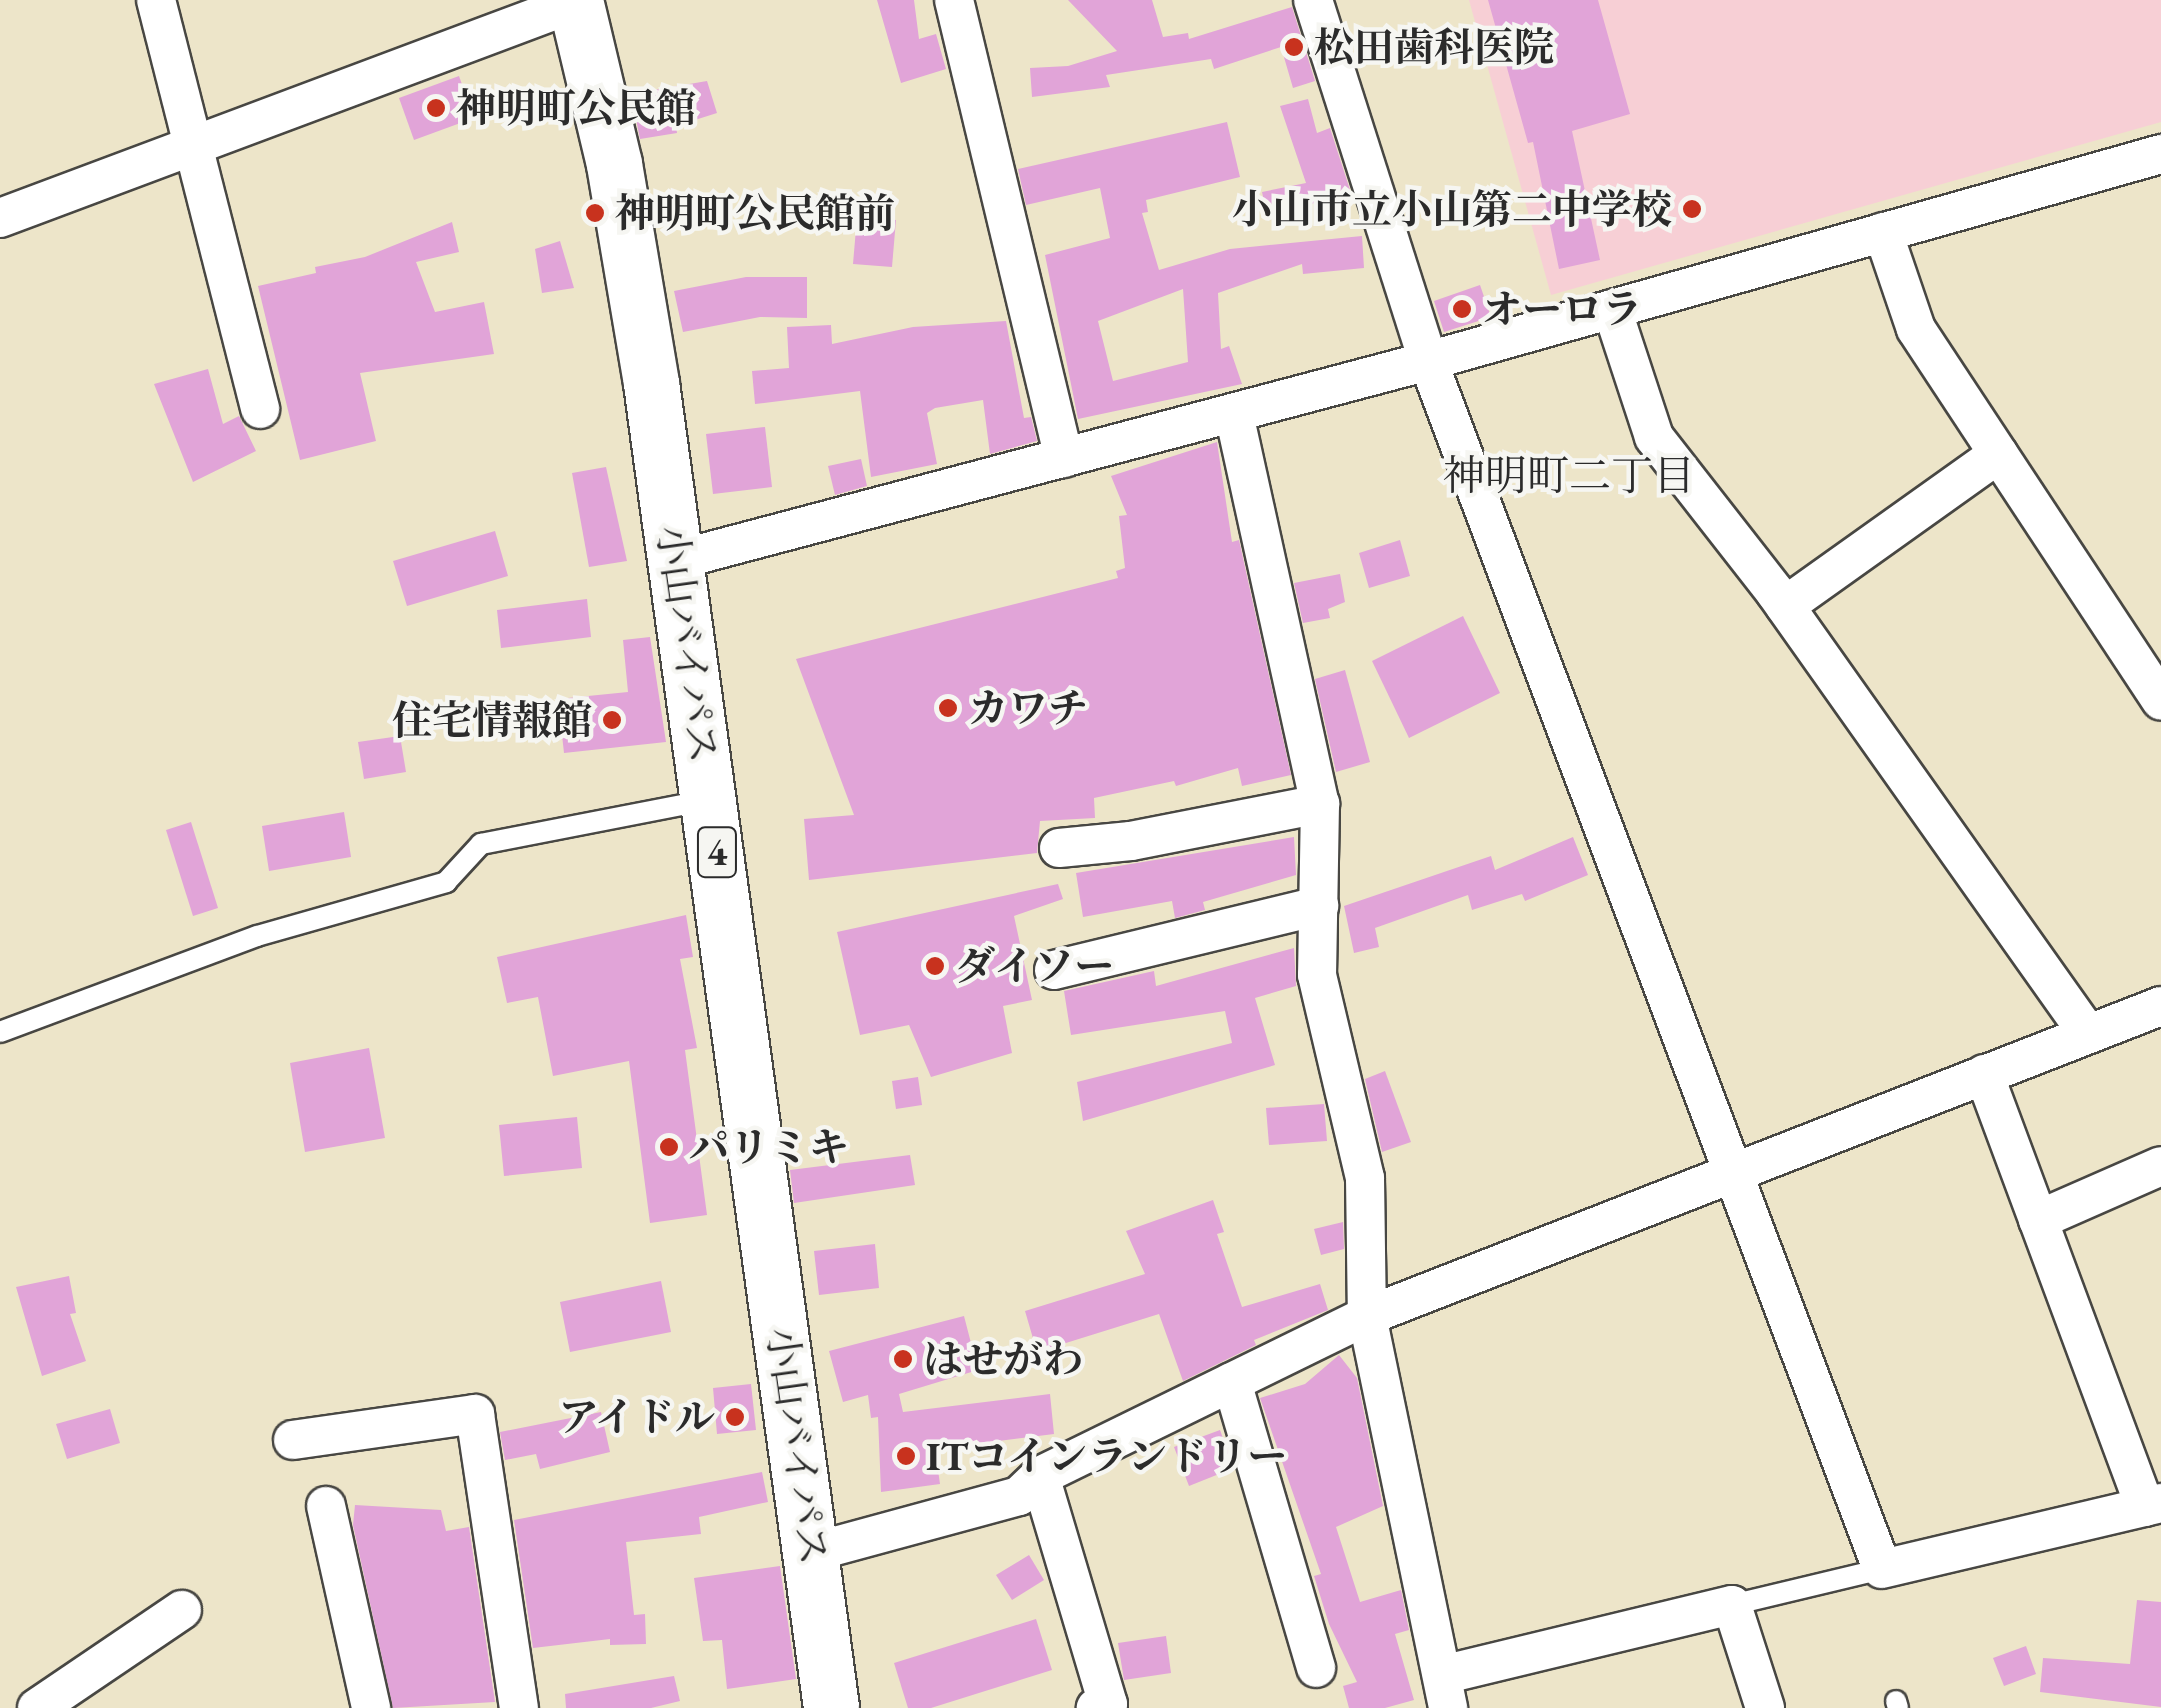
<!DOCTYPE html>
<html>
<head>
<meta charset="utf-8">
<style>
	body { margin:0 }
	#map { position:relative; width:2161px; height:1708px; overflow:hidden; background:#ede5c9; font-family:"EB Garamond","Noto Serif JP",serif }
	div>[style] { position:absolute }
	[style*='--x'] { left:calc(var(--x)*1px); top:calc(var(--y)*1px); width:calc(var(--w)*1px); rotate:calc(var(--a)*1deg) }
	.built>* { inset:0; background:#f7cfd5 }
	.building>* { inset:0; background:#e1a4d8 }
	.roads { filter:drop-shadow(2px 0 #484743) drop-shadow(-2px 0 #484743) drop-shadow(0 2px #484743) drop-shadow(0 -2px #484743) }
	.service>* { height:20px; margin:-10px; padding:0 10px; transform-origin:10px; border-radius:10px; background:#fff }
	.minor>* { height:38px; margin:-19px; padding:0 19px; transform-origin:19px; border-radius:19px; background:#fff }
	.trunk>* { height:55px; margin:-27.5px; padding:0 27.5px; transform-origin:27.5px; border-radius:27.5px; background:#fff }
	.dots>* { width:28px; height:28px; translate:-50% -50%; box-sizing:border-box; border:5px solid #f6f6f2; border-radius:50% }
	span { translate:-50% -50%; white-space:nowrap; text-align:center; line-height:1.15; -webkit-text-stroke:9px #f6f6f2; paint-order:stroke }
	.shield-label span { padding:2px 8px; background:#f6f6f2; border:2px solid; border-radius:8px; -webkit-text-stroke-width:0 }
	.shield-label { font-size:38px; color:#2b2b2b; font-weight:700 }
	.poi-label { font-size:40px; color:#2b2b2b; font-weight:700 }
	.left { translate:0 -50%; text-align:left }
	.right { translate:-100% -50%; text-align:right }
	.street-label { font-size:40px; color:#2b2b2b }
	.neighbourhood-label { font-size:42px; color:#2b2b2b }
</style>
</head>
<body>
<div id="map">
	<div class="built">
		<div style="clip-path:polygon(1469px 0,2161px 0,2161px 122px,1551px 295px)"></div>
	</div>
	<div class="building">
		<div style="clip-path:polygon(877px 0,914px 0,919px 39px,936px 34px,946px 69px,901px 83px)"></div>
		<div style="clip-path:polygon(1068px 0,1152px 0,1163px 37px,1188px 33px,1189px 39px,1292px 7px,1315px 81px,1293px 88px,1281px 47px,1214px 69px,1211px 59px,1106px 75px,1110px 87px,1032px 97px,1030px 68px,1068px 66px,1117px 51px)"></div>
		<div style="clip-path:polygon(1488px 0,1598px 0,1630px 114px,1572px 131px,1600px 260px,1559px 269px,1533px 142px,1528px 143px)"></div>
		<div style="clip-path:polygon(459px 76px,474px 118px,414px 140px,399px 98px)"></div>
		<div style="clip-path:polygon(707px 81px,717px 113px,676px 126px,677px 133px,640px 139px,631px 94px)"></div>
		<div style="clip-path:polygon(1308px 99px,1317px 133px,1330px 128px,1350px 190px,1268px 220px,1262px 192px,1306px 183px,1280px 106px)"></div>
		<div style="clip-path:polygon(evenodd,1227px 122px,1240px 177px,1146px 200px,1148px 212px,1142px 213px,1159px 270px,1230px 249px,1362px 236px,1364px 268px,1303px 274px,1302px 264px,1218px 293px,1221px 349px,1229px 346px,1242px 384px,1078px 419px,1045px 255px,1110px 238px,1100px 188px,1026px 205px,1018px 169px,1227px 122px,1183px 289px,1188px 362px,1113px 381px,1098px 321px,1183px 289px)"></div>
		<div style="clip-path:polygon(857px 217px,896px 220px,892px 267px,853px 264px)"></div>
		<div style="clip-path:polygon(452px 222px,459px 252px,416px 262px,435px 312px,484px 302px,494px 354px,360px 373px,376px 441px,300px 460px,258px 286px,316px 273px,315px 267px,365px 257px)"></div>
		<div style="clip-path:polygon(560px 241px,574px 288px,542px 293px,535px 249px)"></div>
		<div style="clip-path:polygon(746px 277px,807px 277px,807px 318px,760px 317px,683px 332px,674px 291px)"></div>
		<div style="clip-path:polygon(1480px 285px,1491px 317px,1444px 332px,1434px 301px)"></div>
		<div style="clip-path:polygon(1006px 321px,1024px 418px,1031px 417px,1037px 441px,990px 454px,983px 400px,935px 408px,927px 413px,937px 464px,871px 477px,860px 391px,755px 404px,752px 371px,789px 368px,787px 327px,831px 325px,832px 344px,913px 327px)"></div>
		<div style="clip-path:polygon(208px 369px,223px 424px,239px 416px,256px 451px,193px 482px,154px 384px)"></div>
		<div style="clip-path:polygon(765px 427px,772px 487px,713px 494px,706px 434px)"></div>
		<div style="clip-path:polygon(1217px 442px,1232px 542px,1239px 540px,1291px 775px,1242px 786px,1238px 768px,1176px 786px,1174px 781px,1094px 798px,1095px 818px,1040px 821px,1037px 853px,809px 880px,804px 819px,854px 815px,796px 659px,1118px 578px,1116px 571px,1125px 568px,1119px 516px,1127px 515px,1111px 476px)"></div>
		<div style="clip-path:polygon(861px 459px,867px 486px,835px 495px,828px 466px)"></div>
		<div style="clip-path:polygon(606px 467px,627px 561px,589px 567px,572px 473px)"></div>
		<div style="clip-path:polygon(495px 531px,508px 576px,407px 606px,393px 561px)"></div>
		<div style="clip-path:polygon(1400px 540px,1410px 576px,1369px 588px,1359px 553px)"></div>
		<div style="clip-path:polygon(1340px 574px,1345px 602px,1328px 609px,1330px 618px,1303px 623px,1294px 583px)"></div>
		<div style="clip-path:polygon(587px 599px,591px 637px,501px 648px,497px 610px)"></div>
		<div style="clip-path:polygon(1463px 616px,1500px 693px,1409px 738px,1372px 661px)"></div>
		<div style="clip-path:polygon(650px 637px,666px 742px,564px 753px,558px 699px,628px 692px,623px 640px)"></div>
		<div style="clip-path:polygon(1345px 670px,1370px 762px,1336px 772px,1315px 679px)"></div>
		<div style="clip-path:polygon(400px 736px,406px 772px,364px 779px,358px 742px)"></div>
		<div style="clip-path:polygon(344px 812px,351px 857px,269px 871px,262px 826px)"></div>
		<div style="clip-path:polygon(191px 822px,218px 908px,193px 916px,166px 830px)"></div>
		<div style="clip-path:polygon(1294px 837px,1296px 875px,1203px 902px,1205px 910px,1175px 918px,1172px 901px,1083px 917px,1076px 873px)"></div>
		<div style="clip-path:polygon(1573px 837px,1588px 875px,1525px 901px,1522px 894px,1472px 910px,1468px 895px,1375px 928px,1379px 947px,1354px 953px,1344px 906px,1491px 856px,1495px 870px)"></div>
		<div style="clip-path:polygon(1058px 884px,1063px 899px,1014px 916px,1032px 1000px,1003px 1006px,1012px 1053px,931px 1077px,909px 1025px,860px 1035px,837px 932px)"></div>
		<div style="clip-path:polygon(686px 915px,693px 957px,680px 959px,697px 1048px,685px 1050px,707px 1215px,650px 1223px,629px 1061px,553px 1076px,538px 997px,507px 1003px,497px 957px)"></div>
		<div style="clip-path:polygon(1294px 948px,1296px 986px,1255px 998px,1275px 1065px,1083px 1121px,1077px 1082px,1232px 1043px,1225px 1011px,1071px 1035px,1064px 991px,1154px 971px,1156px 986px)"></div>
		<div style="clip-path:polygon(369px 1048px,385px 1138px,305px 1152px,290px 1063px)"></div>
		<div style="clip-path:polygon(1385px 1071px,1411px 1142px,1382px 1152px,1365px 1079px)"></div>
		<div style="clip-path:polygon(918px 1077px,922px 1105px,896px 1109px,892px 1081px)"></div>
		<div style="clip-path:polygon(1324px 1104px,1327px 1141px,1269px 1145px,1266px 1108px)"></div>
		<div style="clip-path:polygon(577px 1117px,582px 1168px,504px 1176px,499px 1125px)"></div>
		<div style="clip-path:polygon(910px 1155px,915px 1185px,794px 1203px,790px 1170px)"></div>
		<div style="clip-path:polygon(1213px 1200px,1224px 1232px,1217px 1234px,1242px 1307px,1320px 1284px,1328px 1310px,1254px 1340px,1256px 1345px,1183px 1381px,1159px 1314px,1037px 1352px,1025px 1311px,1145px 1274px,1126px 1231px)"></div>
		<div style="clip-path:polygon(1343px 1222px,1344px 1249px,1321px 1255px,1314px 1229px)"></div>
		<div style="clip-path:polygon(875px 1244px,879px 1288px,819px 1295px,814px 1251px)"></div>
		<div style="clip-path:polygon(69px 1276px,76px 1313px,70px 1314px,86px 1361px,42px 1376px,16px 1287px)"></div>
		<div style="clip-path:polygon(661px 1281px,671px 1332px,570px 1352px,560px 1302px)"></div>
		<div style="clip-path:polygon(964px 1316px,978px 1370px,899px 1394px,903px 1412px,1050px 1394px,1054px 1434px,935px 1449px,940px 1484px,881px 1492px,878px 1417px,871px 1418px,868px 1395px,843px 1402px,829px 1351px)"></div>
		<div style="clip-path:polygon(1339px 1355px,1357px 1378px,1383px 1506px,1336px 1527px,1360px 1602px,1401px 1590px,1409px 1630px,1395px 1634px,1414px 1700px,1385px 1708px,1349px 1708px,1343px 1686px,1357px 1682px,1329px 1624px,1314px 1576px,1321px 1574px,1260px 1398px,1305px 1384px)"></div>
		<div style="clip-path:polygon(751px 1384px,756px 1430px,717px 1434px,713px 1388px)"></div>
		<div style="clip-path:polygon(110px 1409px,120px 1443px,67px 1459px,56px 1424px)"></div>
		<div style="clip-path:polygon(601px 1412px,610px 1452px,540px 1469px,536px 1454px,505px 1460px,500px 1432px)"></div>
		<div style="clip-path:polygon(1220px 1430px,1234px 1468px,1189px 1486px,1174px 1447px)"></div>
		<div style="clip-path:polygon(762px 1472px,768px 1502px,699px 1517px,701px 1534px,626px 1542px,634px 1615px,645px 1614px,646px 1644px,610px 1645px,610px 1639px,533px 1648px,514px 1520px)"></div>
		<div style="clip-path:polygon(355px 1505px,441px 1510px,446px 1531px,469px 1527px,495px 1702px,393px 1708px,353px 1525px)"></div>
		<div style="clip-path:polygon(1029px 1555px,1044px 1580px,1012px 1600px,996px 1575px)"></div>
		<div style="clip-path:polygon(780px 1566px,796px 1679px,727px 1689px,722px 1640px,703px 1641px,694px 1578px)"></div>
		<div style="clip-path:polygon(2137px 1600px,2161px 1602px,2161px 1707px,2040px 1692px,2043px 1658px,2130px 1664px)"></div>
		<div style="clip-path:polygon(1036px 1619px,1052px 1670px,931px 1708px,908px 1708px,894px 1663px)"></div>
		<div style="clip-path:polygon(1166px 1636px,1171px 1673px,1124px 1680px,1118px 1643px)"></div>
		<div style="clip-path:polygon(2026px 1646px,2036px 1674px,2004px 1686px,1993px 1658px)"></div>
		<div style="clip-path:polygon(674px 1676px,680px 1701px,651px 1708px,566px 1708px,565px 1694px)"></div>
	</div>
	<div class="roads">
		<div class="service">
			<div style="--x:0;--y:1032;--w:274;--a:-20.5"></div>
			<div style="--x:257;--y:936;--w:197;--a:-15.9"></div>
			<div style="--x:446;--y:882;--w:52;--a:-47.4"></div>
			<div style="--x:481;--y:844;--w:230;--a:-11"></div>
			<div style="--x:1732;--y:1605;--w:154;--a:-13.5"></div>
			<div style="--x:1896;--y:1701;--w:7;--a:74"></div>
		</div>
		<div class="minor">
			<div style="--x:156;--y:0;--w:422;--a:75.7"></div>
			<div style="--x:954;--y:0;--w:471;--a:76.5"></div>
			<div style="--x:1313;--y:0;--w:379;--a:72.3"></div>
			<div style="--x:1428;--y:361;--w:1290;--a:69.4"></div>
			<div style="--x:1882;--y:1569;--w:287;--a:-13.3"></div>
			<div style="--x:0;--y:218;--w:621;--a:-20.53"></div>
			<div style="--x:1883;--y:232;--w:102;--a:71.2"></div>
			<div style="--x:1916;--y:329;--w:445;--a:56.6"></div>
			<div style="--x:1612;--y:309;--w:135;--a:71.8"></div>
			<div style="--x:1654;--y:437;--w:197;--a:52"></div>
			<div style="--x:1775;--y:592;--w:542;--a:54.7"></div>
			<div style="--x:1234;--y:414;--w:399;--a:77.6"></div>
			<div style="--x:1320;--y:804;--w:171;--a:91"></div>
			<div style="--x:1317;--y:975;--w:209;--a:76.7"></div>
			<div style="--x:1365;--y:1178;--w:138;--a:89.2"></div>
			<div style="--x:1367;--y:1316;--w:400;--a:78.3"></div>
			<div style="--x:677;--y:560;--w:777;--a:-14.84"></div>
			<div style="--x:1428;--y:361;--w:762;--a:-15.77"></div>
			<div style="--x:1785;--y:606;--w:262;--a:-35.5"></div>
			<div style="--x:1059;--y:848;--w:72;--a:-5.6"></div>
			<div style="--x:1131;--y:841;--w:193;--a:-11.1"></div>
			<div style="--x:1054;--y:970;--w:273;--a:-13.6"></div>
			<div style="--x:1984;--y:1074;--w:462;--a:69.6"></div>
			<div style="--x:2038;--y:1220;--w:134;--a:-23.7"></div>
			<div style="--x:1232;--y:1382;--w:298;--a:73.6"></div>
			<div style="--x:293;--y:1440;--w:184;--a:-8.1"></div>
			<div style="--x:475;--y:1414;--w:297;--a:81.5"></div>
			<div style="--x:1040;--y:1476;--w:238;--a:73.4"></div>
			<div style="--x:1108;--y:1704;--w:13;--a:162"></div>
			<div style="--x:326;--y:1506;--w:207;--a:77.4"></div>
			<div style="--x:813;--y:1552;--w:213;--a:-15.2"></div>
			<div style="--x:1019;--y:1496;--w:29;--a:-44"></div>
			<div style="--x:1040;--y:1476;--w:364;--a:-26.1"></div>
			<div style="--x:1367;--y:1316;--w:852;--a:-21.33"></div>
			<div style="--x:1442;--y:1675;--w:298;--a:-13.6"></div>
			<div style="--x:1732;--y:1605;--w:108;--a:72.2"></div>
			<div style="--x:37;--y:1708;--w:175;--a:-34.1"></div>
		</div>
		<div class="trunk">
			<div style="--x:575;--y:0;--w:169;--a:76.6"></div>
			<div style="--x:614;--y:164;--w:222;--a:80.4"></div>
			<div style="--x:651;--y:383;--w:1337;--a:82.26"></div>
		</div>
	</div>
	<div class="dots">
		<div style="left:1294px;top:47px;background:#c8321e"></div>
		<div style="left:436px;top:108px;background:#c8321e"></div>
		<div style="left:1692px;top:209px;background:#c8321e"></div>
		<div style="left:595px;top:213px;background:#c8321e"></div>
		<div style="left:1462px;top:309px;background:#c8321e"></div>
		<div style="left:948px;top:708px;background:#c8321e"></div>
		<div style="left:612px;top:720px;background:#c8321e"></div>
		<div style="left:935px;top:966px;background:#c8321e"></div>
		<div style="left:669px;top:1147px;background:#c8321e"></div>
		<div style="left:903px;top:1359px;background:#c8321e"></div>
		<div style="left:735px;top:1417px;background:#c8321e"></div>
		<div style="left:906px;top:1456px;background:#c8321e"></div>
	</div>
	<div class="shield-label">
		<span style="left:717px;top:852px">4</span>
	</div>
	<div class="poi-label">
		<span class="left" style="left:1314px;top:47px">松田歯科医院</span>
		<span class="left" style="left:456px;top:108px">神明町公民館</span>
		<span class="right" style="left:1672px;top:209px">小山市立小山第二中学校</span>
		<span class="left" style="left:615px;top:213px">神明町公民館前</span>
		<span class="left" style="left:1482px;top:309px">オーロラ</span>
		<span class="left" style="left:968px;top:708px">カワチ</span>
		<span class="right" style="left:592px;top:720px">住宅情報館</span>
		<span class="left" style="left:955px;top:966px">ダイソー</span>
		<span class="left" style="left:689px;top:1147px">パリミキ</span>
		<span class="left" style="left:923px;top:1359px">はせがわ</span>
		<span class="right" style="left:715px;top:1417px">アイドル</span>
		<span class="left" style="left:926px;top:1456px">ITコインランドリー</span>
	</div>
	<div class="street-label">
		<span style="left:688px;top:644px;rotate:82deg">小山バイパス</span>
		<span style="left:798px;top:1446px;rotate:82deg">小山バイパス</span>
	</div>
	<div class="neighbourhood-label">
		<span style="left:1569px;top:476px">神明町二丁目</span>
	</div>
</div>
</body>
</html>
